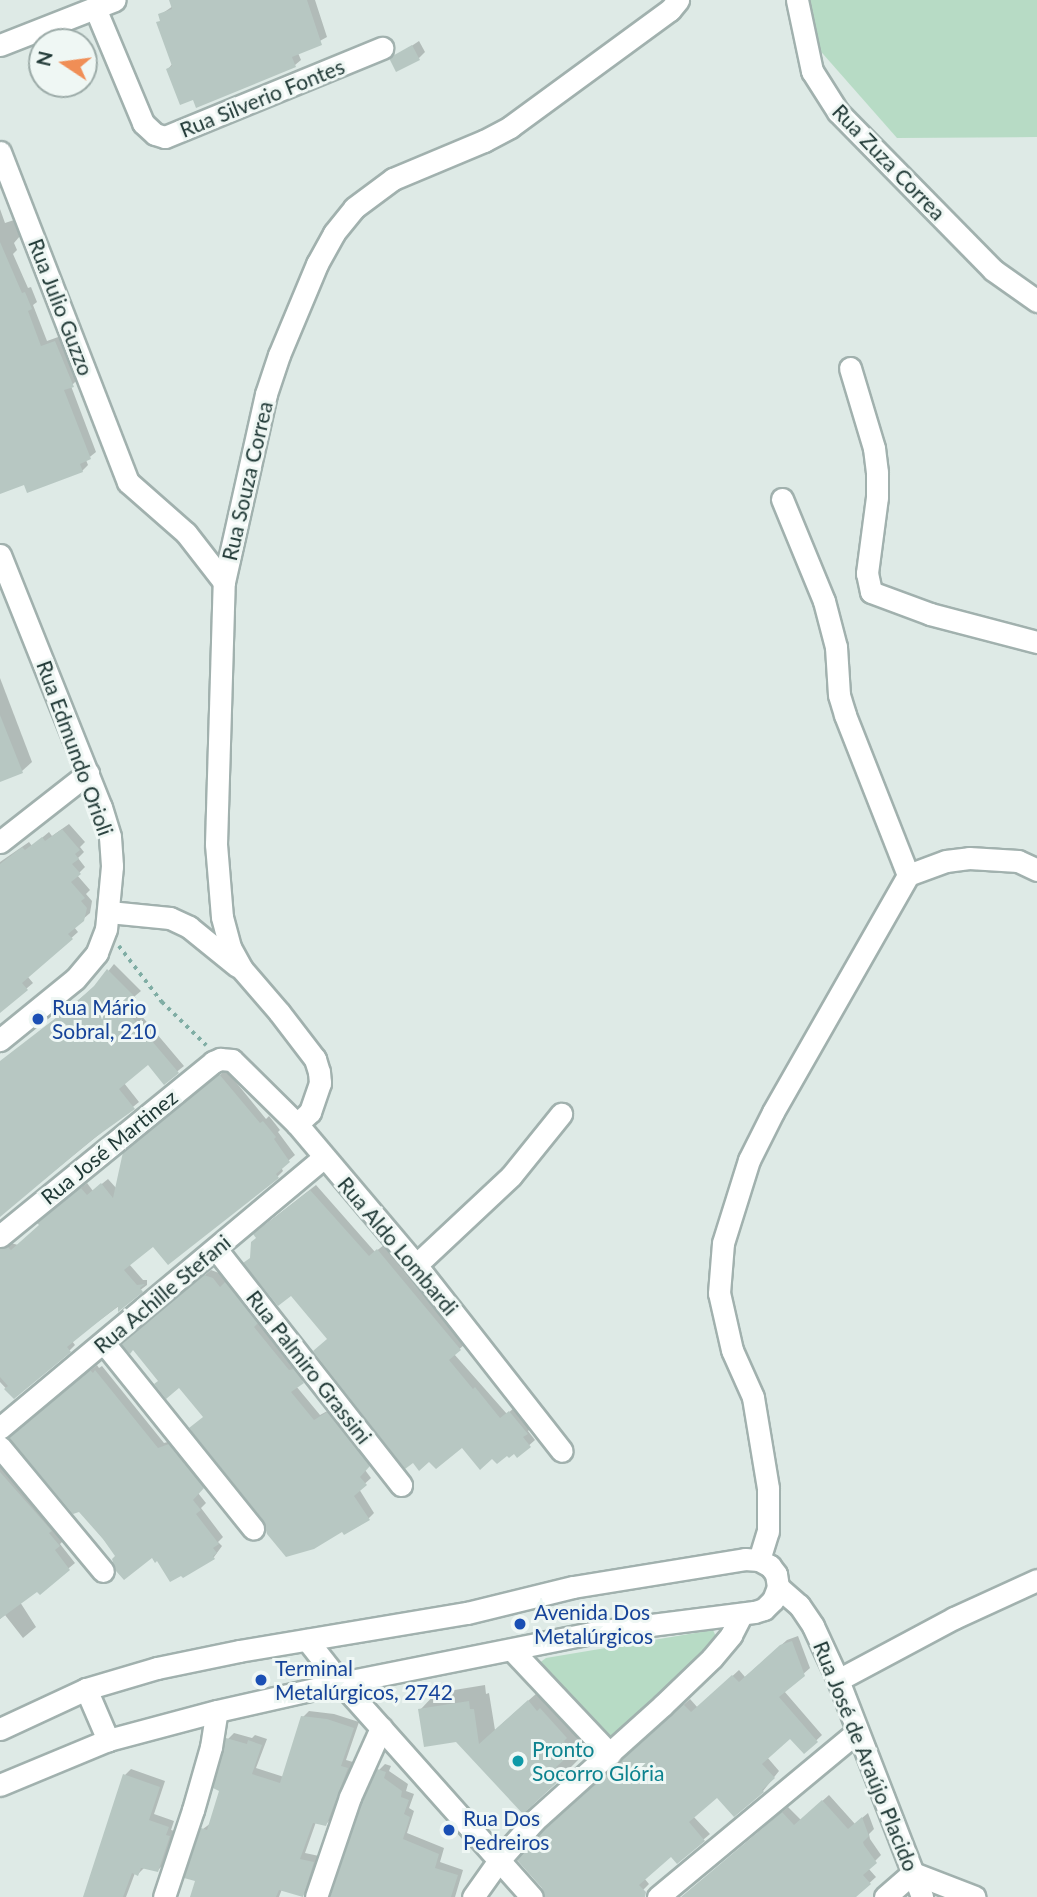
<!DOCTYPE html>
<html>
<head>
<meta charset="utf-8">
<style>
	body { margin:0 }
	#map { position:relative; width:1037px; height:1897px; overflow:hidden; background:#deeae6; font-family:Lato,sans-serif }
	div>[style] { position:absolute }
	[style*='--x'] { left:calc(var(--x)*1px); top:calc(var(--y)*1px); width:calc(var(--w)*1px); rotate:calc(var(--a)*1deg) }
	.green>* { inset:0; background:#b7dbc5 }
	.shadow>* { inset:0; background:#0003 }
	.building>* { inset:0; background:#b7c7c2 }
	.path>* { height:3.5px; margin-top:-1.75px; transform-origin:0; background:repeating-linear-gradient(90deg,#7fada4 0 3.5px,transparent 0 8.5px) }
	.roads { filter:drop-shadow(2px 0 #a1b1ae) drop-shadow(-2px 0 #a1b1ae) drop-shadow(0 2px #a1b1ae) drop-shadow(0 -2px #a1b1ae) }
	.minor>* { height:21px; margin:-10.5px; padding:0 10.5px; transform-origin:10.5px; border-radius:10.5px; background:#fff }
	.dots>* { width:19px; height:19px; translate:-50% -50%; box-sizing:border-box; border:4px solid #eff7f4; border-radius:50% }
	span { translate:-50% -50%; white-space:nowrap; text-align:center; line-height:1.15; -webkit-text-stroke:6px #eff7f4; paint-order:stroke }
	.street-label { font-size:21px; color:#203936 }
	.transit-label { font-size:21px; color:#164399 }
	.left { translate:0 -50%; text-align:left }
	.culture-label { font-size:21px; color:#0d838f }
	.north { position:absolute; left:28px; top:28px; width:70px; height:70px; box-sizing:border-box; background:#eff7f4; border:2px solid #9caba8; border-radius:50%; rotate:283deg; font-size:19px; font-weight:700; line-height:28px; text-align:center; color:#203936 }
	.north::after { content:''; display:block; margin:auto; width:24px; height:32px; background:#f08e56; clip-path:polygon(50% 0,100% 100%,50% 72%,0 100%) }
</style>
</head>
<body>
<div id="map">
	<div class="green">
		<div style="clip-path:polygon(809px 0,1037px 0,1037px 137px,897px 138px,816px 46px)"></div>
		<div style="clip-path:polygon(713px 1630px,718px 1641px,611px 1748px,538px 1664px,546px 1658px)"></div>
	</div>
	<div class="shadow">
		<div style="clip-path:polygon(171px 0,315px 0,327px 37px,298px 53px,301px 60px,295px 65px,194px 97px,168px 69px,173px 63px,160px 15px,173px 6px)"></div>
		<div style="clip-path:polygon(419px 41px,425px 52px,419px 58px,392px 59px)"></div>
		<div style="clip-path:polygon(0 209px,5px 223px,14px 220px,20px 236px,14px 243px,17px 250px,13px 254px,28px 288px,31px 287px,37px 302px,33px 305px,47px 341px,61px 336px,78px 379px,71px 386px,96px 452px,86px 460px,88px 465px,82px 471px,25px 482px,0 492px)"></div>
		<div style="clip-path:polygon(0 678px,32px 762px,22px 771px,0 780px)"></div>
		<div style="clip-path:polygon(69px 824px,85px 842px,80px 847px,84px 852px,78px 858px,85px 867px,77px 875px,90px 890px,86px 894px,92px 901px,90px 913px,74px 927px,78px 932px,28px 977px,33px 983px,0 1011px,0 862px,29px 842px,32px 846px,49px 832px,52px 836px)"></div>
		<div style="clip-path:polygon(114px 964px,141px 991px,129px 1001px,184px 1066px,164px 1082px,148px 1062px,124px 1083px,139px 1102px,0 1215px,0 1064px,98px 984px)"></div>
		<div style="clip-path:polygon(226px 1070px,266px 1119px,269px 1116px,280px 1130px,278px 1132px,295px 1155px,281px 1167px,283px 1171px,277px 1177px,154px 1244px,129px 1264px,143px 1280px,147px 1280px,147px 1285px,72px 1341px,75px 1345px,70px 1350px,14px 1397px,0 1382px,0 1240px,18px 1245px,41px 1225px,45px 1217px,87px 1183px,93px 1191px,108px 1179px,117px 1189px,131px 1147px)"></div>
		<div style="clip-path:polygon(316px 1185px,375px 1252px,384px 1245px,465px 1344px,454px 1354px,507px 1414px,515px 1407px,532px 1427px,528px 1431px,535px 1440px,517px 1456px,514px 1452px,493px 1457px,329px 1339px,291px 1293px,251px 1257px,261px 1228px)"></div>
		<div style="clip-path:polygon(211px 1270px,219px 1273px,226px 1282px,231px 1278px,262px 1317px,258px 1320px,295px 1366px,308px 1376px,296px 1386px,320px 1415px,333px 1408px,374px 1460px,365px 1470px,371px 1478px,359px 1489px,374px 1513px,368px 1519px,205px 1417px,179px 1385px,160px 1380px,129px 1338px)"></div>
		<div style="clip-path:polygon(97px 1365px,99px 1368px,102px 1366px,164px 1443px,175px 1440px,208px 1481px,198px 1493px,206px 1503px,201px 1508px,223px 1537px,218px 1542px,222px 1546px,214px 1557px,184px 1576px,152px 1555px,117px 1556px,17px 1432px)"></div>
		<div style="clip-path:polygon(0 1463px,65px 1539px,60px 1544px,75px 1563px,40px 1592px,38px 1590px,20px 1602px,36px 1627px,23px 1638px,5px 1615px,0 1619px)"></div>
		<div style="clip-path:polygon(798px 1636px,810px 1668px,784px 1691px,822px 1735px,804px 1752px,791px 1736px,767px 1757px,779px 1771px,763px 1791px,717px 1795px,693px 1816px,710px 1834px,677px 1862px,671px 1854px,644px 1878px,649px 1884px,636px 1897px,547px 1897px,552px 1824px,690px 1699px,698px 1708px,739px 1670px,745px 1677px,787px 1640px)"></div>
		<div style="clip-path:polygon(485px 1685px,486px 1694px,489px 1693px,495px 1730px,545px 1686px,588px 1735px,572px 1751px,579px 1759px,563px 1775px,457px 1740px,420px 1710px,436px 1693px)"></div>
		<div style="clip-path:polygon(309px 1711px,334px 1714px,359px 1722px,346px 1760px,353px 1762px,332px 1818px,326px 1824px,316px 1822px,305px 1853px,319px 1856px,309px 1889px,303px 1895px,282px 1889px,279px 1897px,192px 1897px,197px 1879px,203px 1829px,211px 1823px,222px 1790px,228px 1739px,234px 1733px,252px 1738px,255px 1735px,267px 1739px,256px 1768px,284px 1777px,303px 1717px)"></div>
		<div style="clip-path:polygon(385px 1764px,391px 1766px,389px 1771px,408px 1784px,406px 1791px,414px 1794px,409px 1808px,414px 1811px,407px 1833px,444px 1848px,440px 1862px,463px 1870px,455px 1897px,332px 1897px,379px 1770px)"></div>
		<div style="clip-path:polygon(131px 1769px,165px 1781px,154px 1814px,174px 1821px,171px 1830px,175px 1831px,164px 1864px,158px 1870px,145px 1867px,138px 1874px,135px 1873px,126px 1897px,85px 1897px,125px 1775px)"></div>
		<div style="clip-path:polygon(829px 1795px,855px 1824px,868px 1813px,874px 1829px,869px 1834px,870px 1839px,881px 1855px,868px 1868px,876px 1877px,854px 1897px,683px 1897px,788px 1807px,801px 1820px)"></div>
	</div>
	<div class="building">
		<div style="clip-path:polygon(169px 0,307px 0,322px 45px,292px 57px,296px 67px,196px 108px,193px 100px,180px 105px,166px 69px,172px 66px,156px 22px,160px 21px,158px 14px,172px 9px)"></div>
		<div style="clip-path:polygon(412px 45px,420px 60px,396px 72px,389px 58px)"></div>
		<div style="clip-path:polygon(0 242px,22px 293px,25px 292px,32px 309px,28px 311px,41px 346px,55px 341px,74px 387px,64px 390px,91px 459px,80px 464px,83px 472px,27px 493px,24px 485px,0 494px)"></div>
		<div style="clip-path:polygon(0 715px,23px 773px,0 782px)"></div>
		<div style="clip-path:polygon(62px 829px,80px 850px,75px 854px,79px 859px,72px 864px,81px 874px,71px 882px,85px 898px,81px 901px,87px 908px,84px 921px,68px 934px,73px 939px,22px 983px,28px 990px,0 1013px,0 864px,22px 847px,25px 850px,42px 837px,45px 841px)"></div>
		<div style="clip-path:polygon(107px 969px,136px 998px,124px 1008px,179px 1073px,164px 1085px,148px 1065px,119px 1089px,135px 1109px,93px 1139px,0 1217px,0 1061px,74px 1004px,94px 986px)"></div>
		<div style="clip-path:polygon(219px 1074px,260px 1123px,263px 1121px,276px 1137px,274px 1139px,290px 1162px,276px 1174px,279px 1178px,168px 1265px,153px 1247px,124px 1270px,137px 1285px,145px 1284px,140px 1288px,143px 1292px,118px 1312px,118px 1306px,98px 1322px,67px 1347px,71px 1352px,14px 1399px,4px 1389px,8px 1386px,0 1377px,0 1249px,8px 1247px,11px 1250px,39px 1225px,37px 1223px,80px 1187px,87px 1195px,101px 1183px,113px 1198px,123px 1152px)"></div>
		<div style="clip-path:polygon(310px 1190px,369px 1256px,377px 1249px,431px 1314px,461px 1350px,449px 1360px,473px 1389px,475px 1387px,500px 1418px,509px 1411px,528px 1434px,523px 1437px,531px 1447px,517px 1458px,514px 1454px,509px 1458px,507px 1456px,497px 1464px,492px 1459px,480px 1470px,462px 1448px,436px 1469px,429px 1462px,419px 1471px,413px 1463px,405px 1469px,313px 1351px,327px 1339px,291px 1296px,278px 1306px,243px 1263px,250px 1258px,251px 1242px,256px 1238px,253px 1234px)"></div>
		<div style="clip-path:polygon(204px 1275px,213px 1278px,220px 1287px,225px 1282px,258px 1323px,254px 1327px,289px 1370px,294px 1369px,304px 1383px,291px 1392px,314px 1420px,327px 1412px,370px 1466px,360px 1477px,367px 1485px,354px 1496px,370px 1520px,344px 1535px,342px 1532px,314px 1549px,286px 1557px,267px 1534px,263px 1520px,189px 1428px,203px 1417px,179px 1388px,166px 1399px,154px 1384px,158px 1381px,133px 1350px,130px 1354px,121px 1344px)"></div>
		<div style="clip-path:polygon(90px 1370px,93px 1373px,95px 1370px,158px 1448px,169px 1444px,204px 1488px,193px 1500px,201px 1510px,196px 1514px,219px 1544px,213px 1548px,217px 1553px,213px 1556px,215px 1559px,183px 1578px,181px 1576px,170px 1582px,157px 1561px,155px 1563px,152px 1558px,124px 1580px,116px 1571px,112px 1559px,115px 1556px,103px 1539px,79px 1512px,73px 1514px,9px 1438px)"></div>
		<div style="clip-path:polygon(0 1472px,52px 1531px,49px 1533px,60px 1546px,55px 1550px,70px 1570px,40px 1595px,37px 1592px,0 1619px)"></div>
		<div style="clip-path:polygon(792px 1641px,805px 1676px,779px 1697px,818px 1742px,804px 1754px,790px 1739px,762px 1764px,775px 1778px,762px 1790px,764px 1792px,734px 1817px,717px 1798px,689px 1822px,705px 1841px,677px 1864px,671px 1857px,639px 1885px,646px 1892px,645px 1897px,545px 1897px,542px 1888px,517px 1860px,544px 1829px,683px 1704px,691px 1712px,732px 1675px,739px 1682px,780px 1645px)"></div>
		<div style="clip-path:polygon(528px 1700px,537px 1711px,540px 1708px,567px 1738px,564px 1741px,573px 1752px,556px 1767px,564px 1776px,523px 1814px,456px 1742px,424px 1747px,418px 1709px,469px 1701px,470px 1709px,474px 1709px,479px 1744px)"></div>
		<div style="clip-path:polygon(301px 1716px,327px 1719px,354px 1728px,341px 1766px,348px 1768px,326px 1826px,313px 1823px,300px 1859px,314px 1862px,303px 1897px,279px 1890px,276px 1897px,190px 1897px,195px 1881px,184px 1878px,201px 1828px,207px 1830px,219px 1791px,213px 1788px,226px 1738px,247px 1744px,248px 1740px,262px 1745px,252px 1774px,280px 1783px)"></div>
		<div style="clip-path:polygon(377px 1769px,386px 1772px,384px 1778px,402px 1791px,401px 1797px,409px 1800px,404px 1814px,410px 1817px,403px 1839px,439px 1854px,435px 1868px,458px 1875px,451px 1897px,330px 1897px,362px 1802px)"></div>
		<div style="clip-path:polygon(123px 1774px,160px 1787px,149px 1820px,169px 1827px,166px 1835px,170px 1836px,158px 1872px,141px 1868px,138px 1876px,132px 1873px,123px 1897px,83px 1897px)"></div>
		<div style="clip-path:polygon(822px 1800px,848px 1829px,862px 1817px,869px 1836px,863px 1842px,864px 1845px,877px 1863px,863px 1875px,871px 1884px,856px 1897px,681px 1897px,782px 1812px,794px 1825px)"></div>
	</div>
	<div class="path">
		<div style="--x:119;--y:946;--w:71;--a:52.5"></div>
		<div style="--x:162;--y:1002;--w:62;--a:44.3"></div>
	</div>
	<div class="roads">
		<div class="minor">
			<div style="--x:797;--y:0;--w:73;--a:78.1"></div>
			<div style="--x:812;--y:71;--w:49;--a:57.6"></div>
			<div style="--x:838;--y:112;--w:221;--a:45.5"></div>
			<div style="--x:993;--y:270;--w:54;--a:35.2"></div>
			<div style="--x:95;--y:8;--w:125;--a:67.3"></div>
			<div style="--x:143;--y:123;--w:16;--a:43"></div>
			<div style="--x:155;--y:134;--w:10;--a:17"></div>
			<div style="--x:165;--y:137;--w:235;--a:-22.3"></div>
			<div style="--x:0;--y:45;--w:123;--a:-21.4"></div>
			<div style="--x:0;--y:152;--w:354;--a:68.8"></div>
			<div style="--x:128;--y:482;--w:77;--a:41.3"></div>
			<div style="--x:186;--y:533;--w:62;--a:52.2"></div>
			<div style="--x:850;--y:368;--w:84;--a:73.3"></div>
			<div style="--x:874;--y:448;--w:24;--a:83"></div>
			<div style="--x:877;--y:472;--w:25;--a:90"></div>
			<div style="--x:877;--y:497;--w:77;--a:97.5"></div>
			<div style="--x:867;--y:573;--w:19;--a:78"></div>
			<div style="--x:871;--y:592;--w:63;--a:20.4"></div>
			<div style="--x:930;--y:614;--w:111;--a:14.7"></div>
			<div style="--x:782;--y:499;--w:110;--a:67.6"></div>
			<div style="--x:824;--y:601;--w:48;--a:75.4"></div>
			<div style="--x:836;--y:647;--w:48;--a:86.4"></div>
			<div style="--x:839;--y:695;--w:21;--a:73"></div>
			<div style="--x:845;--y:715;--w:172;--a:68.5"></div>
			<div style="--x:0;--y:555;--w:271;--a:68.2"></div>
			<div style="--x:101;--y:807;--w:31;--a:73"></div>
			<div style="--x:110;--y:837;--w:29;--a:86"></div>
			<div style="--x:112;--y:866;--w:63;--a:95.4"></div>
			<div style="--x:106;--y:929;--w:26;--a:111"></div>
			<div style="--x:97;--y:953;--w:34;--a:130"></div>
			<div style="--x:75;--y:979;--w:97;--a:140.9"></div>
			<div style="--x:0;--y:842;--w:112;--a:-38.1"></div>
			<div style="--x:109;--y:912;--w:61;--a:5.6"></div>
			<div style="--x:170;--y:918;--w:21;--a:25"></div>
			<div style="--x:189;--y:927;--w:62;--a:39.1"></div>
			<div style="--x:297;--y:1124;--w:18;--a:-43"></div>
			<div style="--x:310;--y:1112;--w:31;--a:-71"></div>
			<div style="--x:320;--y:1083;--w:11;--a:-95"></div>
			<div style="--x:319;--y:1072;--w:14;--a:-107"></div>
			<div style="--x:315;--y:1059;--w:59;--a:-127.5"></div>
			<div style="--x:279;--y:1012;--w:57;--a:-130.7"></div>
			<div style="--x:242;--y:969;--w:25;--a:-119"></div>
			<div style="--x:230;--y:947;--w:31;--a:-105"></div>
			<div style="--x:222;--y:917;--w:73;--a:-94.7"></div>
			<div style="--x:216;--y:844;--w:262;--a:-88.3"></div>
			<div style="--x:224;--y:582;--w:193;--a:-77.4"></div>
			<div style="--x:266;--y:394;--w:41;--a:-71.6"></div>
			<div style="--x:279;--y:355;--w:99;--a:-67.3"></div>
			<div style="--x:317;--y:264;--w:35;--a:-61"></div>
			<div style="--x:334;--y:233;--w:32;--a:-51"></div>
			<div style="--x:354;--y:208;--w:49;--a:-36.6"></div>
			<div style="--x:393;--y:179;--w:99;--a:-22.7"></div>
			<div style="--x:484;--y:141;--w:30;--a:-28"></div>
			<div style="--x:510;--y:127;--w:198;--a:-36.2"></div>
			<div style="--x:670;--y:10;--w:13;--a:-51"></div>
			<div style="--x:0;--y:1236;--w:275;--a:-39.2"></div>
			<div style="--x:213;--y:1062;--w:8;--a:-23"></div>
			<div style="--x:220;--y:1059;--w:12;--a:5"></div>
			<div style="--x:232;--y:1060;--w:91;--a:44.6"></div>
			<div style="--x:297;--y:1124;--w:185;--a:49.8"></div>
			<div style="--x:416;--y:1265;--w:236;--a:51.9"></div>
			<div style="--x:216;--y:1249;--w:300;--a:51.9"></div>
			<div style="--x:416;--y:1265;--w:130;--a:-43.1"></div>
			<div style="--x:511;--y:1176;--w:80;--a:-51.1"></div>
			<div style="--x:104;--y:1343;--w:238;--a:51.2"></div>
			<div style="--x:0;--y:1428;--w:421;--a:-39.9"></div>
			<div style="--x:0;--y:1447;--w:161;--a:50.3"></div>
			<div style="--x:759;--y:1560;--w:30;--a:-73"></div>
			<div style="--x:768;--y:1531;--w:43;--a:-90"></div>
			<div style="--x:768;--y:1488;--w:92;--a:-99.4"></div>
			<div style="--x:753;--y:1397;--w:51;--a:-114.1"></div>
			<div style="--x:732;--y:1350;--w:58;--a:-102.8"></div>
			<div style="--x:719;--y:1293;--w:50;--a:-85.4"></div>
			<div style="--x:723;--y:1243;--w:87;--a:-72.6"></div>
			<div style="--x:749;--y:1160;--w:54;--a:-63.4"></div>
			<div style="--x:773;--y:1112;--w:273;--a:-60.3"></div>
			<div style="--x:908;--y:875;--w:40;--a:-20.2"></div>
			<div style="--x:946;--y:861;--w:23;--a:-7"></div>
			<div style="--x:969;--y:858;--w:49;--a:3.5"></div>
			<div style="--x:1018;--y:861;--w:21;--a:25"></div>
			<div style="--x:778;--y:1587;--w:28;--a:41"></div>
			<div style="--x:799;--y:1605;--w:25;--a:56"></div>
			<div style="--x:813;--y:1626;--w:60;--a:65.2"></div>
			<div style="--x:838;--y:1680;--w:233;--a:68.8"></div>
			<div style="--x:307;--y:1640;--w:55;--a:51.7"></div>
			<div style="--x:341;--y:1683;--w:287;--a:48.3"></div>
			<div style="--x:512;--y:1650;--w:143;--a:46.7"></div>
			<div style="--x:838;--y:1680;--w:132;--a:-28.1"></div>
			<div style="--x:954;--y:1618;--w:91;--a:-24.6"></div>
			<div style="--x:86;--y:1689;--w:56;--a:66.7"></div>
			<div style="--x:0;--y:1729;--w:95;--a:-24.9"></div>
			<div style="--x:86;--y:1689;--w:74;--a:-16.5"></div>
			<div style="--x:157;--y:1668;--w:84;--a:-11.7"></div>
			<div style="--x:239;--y:1651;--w:231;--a:-9.5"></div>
			<div style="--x:467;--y:1613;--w:109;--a:-13.8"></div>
			<div style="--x:573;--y:1587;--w:174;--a:-9.2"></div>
			<div style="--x:745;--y:1559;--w:14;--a:4"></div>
			<div style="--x:759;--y:1560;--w:13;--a:29"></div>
			<div style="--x:770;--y:1566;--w:10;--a:53"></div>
			<div style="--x:776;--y:1574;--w:13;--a:81"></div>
			<div style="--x:778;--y:1587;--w:14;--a:111"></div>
			<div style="--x:773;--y:1600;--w:13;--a:135"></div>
			<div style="--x:764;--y:1609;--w:10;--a:163"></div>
			<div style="--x:754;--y:1612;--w:159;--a:172.8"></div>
			<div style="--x:596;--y:1632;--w:260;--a:168.7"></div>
			<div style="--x:341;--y:1683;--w:127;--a:167.3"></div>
			<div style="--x:217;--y:1711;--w:113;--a:165.1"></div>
			<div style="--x:108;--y:1740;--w:117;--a:157.4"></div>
			<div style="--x:164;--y:1897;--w:92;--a:-71.6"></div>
			<div style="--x:193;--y:1810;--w:66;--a:-74.1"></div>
			<div style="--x:211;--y:1747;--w:36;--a:-81"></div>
			<div style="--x:316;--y:1897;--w:106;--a:-71.2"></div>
			<div style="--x:350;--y:1797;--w:76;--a:-65.8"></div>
			<div style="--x:473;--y:1897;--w:47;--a:-54.6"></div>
			<div style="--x:500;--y:1859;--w:52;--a:-48.1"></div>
			<div style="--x:535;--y:1820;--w:171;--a:-41.9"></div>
			<div style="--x:662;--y:1706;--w:69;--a:-43.8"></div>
			<div style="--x:712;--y:1658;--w:30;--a:-50"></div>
			<div style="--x:731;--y:1635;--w:22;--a:-63"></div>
			<div style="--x:658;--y:1897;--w:259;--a:-39.7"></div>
			<div style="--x:885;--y:1897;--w:37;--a:-41"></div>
			<div style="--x:913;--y:1873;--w:66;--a:21.2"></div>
		</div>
	</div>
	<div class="dots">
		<div style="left:38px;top:1019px;background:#1a4fb4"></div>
		<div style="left:520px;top:1624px;background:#1a4fb4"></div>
		<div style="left:261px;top:1680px;background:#1a4fb4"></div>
		<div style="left:518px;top:1761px;background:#0f9aa8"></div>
		<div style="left:449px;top:1830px;background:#1a4fb4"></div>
	</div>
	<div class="street-label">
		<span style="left:262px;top:98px;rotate:-22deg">Rua Silverio Fontes</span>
		<span style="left:889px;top:162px;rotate:46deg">Rua Zuza Correa</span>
		<span style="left:61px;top:307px;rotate:69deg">Rua Julio Guzzo</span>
		<span style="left:247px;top:481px;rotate:-77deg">Rua Souza Correa</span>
		<span style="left:75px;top:748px;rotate:70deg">Rua Edmundo Orioli</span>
		<span style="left:109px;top:1147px;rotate:-39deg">Rua José Martinez</span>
		<span style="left:398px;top:1246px;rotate:50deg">Rua Aldo Lombardi</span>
		<span style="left:162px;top:1294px;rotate:-40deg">Rua Achille Stefani</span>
		<span style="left:309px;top:1367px;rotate:52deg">Rua Palmiro Grassini</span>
		<span style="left:866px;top:1756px;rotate:68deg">Rua José de Araújo Placido</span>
	</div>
	<div class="transit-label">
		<span class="left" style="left:52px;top:1019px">Rua Mário<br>Sobral, 210</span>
		<span class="left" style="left:534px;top:1624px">Avenida Dos<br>Metalúrgicos</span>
		<span class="left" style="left:275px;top:1680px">Terminal<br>Metalúrgicos, 2742</span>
		<span class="left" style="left:463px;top:1830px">Rua Dos<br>Pedreiros</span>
	</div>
	<div class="culture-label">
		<span class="left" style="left:532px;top:1761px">Pronto<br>Socorro Glória</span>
	</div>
	<div class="north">N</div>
</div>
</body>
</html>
